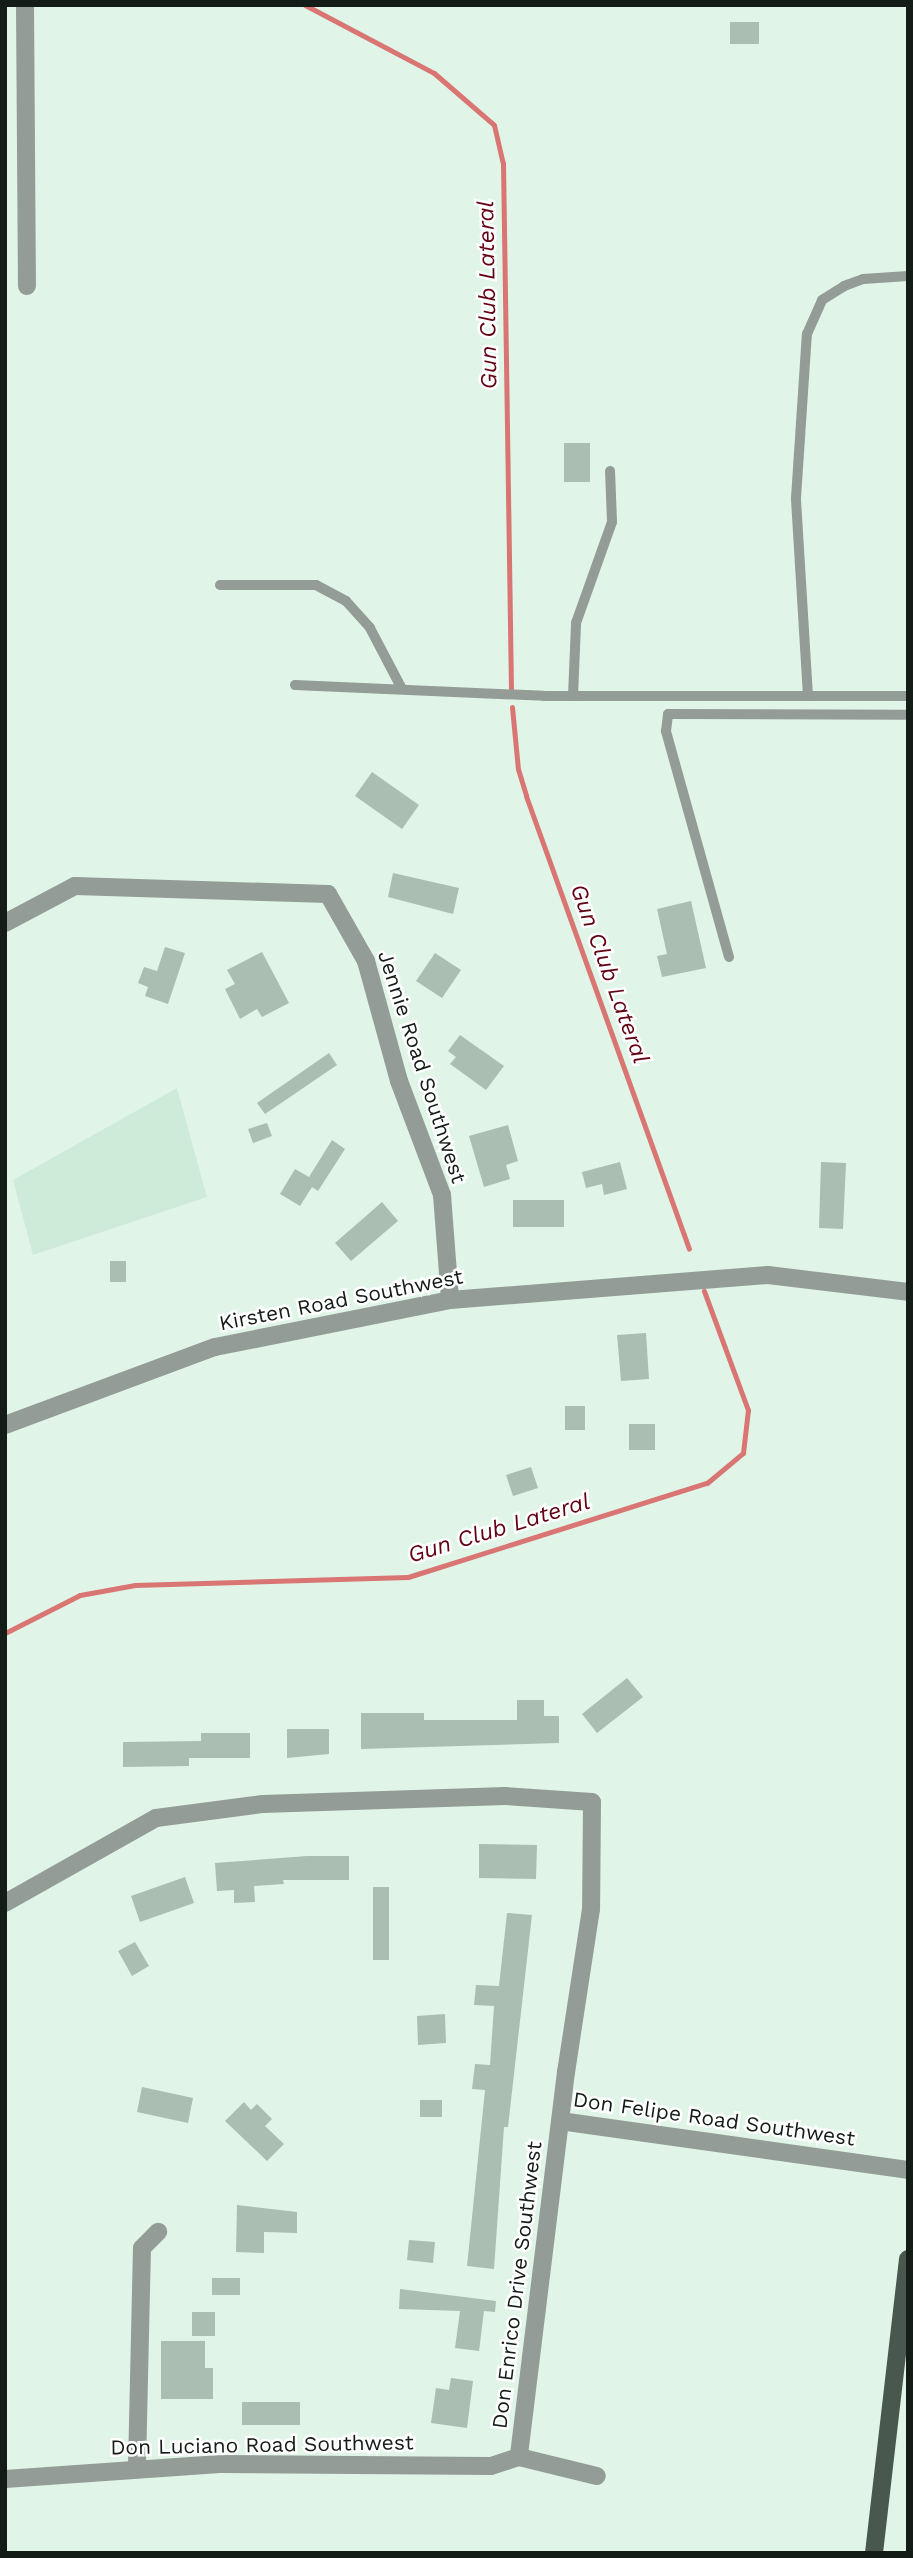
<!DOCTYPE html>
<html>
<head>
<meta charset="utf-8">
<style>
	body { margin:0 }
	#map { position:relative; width:913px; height:2558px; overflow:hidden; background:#e0f5e8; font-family:"Work Sans",sans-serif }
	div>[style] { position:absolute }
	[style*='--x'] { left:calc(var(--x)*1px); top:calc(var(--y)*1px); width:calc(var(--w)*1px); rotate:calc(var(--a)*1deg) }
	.built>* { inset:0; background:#ceebd9 }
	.stream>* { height:5px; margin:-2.5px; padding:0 2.5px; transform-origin:2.5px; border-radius:2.5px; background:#d97573 }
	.building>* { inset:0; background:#aabeb1 }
	.lane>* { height:10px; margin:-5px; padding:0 5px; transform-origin:5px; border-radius:5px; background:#939c96 }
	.street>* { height:18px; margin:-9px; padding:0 9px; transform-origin:9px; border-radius:9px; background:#939c96 }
	.primary>* { height:18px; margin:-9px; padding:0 9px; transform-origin:9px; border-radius:9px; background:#49584f }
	span { translate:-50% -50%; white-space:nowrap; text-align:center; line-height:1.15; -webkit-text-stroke:5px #fff; paint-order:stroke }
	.street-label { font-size:21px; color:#141c17 }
	.water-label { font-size:23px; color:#610111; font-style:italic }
	.frame { position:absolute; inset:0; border:7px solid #141c17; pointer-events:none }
</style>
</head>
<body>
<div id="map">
	<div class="built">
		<div style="clip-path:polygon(177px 1088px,207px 1197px,33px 1255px,13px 1180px)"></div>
	</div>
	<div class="stream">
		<div style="--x:305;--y:5;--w:146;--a:27.8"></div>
		<div style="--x:434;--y:73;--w:79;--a:40.9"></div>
		<div style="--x:494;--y:125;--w:39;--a:77"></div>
		<div style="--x:503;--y:163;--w:527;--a:89.13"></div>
		<div style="--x:512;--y:707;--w:62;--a:84.5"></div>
		<div style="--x:518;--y:769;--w:28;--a:73"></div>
		<div style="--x:526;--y:796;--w:481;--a:70.2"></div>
		<div style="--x:5;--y:1633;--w:84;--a:-26.9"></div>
		<div style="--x:80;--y:1595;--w:56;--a:-10.3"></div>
		<div style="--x:135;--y:1585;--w:273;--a:-1.7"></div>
		<div style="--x:408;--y:1577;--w:313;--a:-17.5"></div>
		<div style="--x:707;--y:1483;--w:47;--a:-39.8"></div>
		<div style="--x:743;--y:1453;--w:43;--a:-83.4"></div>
		<div style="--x:748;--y:1410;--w:127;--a:-110.3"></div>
	</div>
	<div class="building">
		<div style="clip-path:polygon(730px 22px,759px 22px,759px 44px,730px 44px)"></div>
		<div style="clip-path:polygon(564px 443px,590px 443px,590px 482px,564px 482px)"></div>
		<div style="clip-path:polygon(372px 772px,419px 805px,402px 829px,355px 796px)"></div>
		<div style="clip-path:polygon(393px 873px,459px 888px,453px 914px,388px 897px)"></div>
		<div style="clip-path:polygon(691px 901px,706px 968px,662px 977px,657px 956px,667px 954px,657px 909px)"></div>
		<div style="clip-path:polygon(165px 947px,185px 953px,168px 1004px,145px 996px,148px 987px,138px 983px,144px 967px,157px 971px)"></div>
		<div style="clip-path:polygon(262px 952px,289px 1003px,262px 1017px,257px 1009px,240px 1019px,225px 989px,235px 984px,227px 970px)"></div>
		<div style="clip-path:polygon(435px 953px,461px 970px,442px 998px,416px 981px)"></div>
		<div style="clip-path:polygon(460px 1035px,504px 1066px,486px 1090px,450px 1064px,456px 1057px,448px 1051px)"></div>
		<div style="clip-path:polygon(329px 1053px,337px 1065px,265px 1114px,257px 1103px)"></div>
		<div style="clip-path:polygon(267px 1123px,272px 1136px,253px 1143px,248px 1129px)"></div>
		<div style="clip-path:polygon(508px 1125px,518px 1161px,506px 1165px,510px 1179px,484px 1187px,469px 1136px)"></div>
		<div style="clip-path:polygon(332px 1140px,345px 1149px,318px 1191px,312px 1187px,300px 1206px,280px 1194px,295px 1169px,309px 1177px)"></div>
		<div style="clip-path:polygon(620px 1162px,627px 1189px,604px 1195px,602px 1184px,586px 1188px,582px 1172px)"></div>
		<div style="clip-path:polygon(821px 1162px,846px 1163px,843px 1229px,819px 1228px)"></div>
		<div style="clip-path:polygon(513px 1200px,564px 1200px,564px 1227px,513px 1227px)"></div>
		<div style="clip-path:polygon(382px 1202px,398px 1221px,351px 1261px,335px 1243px)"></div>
		<div style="clip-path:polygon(110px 1261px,126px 1261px,126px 1282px,110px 1282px)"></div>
		<div style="clip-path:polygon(646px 1333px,649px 1379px,621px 1381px,617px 1335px)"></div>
		<div style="clip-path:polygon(565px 1406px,585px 1406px,585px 1430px,565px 1430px)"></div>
		<div style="clip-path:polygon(629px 1424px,655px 1424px,655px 1450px,629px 1450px)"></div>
		<div style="clip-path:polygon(531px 1467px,538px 1488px,513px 1496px,506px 1475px)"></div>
		<div style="clip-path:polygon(627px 1678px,643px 1697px,597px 1733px,582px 1714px)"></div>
		<div style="clip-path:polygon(517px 1700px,544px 1700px,544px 1716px,559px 1716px,559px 1743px,361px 1749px,361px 1713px,424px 1713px,424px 1720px,517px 1720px)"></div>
		<div style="clip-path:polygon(287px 1729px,329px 1729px,329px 1754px,287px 1758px)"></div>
		<div style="clip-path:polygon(201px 1733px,250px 1733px,250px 1758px,189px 1758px,189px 1766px,123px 1767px,123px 1742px,201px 1741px)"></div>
		<div style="clip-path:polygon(479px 1844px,537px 1845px,536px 1879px,479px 1878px)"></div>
		<div style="clip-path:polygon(307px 1856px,349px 1856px,349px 1880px,283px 1880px,284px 1884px,254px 1886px,255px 1902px,234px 1903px,234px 1890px,217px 1891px,215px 1863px)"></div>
		<div style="clip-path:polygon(185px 1877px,194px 1903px,140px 1922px,131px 1896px)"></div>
		<div style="clip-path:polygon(373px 1887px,389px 1887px,389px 1960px,373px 1960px)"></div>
		<div style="clip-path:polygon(507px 1913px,532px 1915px,508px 2127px,504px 2127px,494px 2269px,467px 2266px,485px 2090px,472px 2089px,475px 2064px,490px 2065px,494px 2006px,474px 2005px,476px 1985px,499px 1986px)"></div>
		<div style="clip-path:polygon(135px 1942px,149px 1966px,132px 1976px,118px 1951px)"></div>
		<div style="clip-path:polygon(445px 2014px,446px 2043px,418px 2045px,417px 2016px)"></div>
		<div style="clip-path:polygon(142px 2087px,193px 2098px,188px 2123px,137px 2112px)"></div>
		<div style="clip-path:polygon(420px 2100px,442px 2100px,442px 2117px,420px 2117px)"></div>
		<div style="clip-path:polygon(244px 2102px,251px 2110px,257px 2104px,272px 2119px,265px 2126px,284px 2144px,267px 2161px,225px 2121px)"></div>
		<div style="clip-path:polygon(237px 2205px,297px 2212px,297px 2233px,264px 2232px,264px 2253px,236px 2252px)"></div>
		<div style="clip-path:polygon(409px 2240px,435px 2242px,433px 2263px,407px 2260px)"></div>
		<div style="clip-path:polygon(212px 2278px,240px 2278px,240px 2295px,212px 2295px)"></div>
		<div style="clip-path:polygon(400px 2289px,496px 2301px,495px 2312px,484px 2311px,479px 2351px,455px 2348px,460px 2311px,399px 2309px)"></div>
		<div style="clip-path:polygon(192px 2312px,215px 2312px,215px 2336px,192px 2336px)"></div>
		<div style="clip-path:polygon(161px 2341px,205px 2341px,205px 2368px,213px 2368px,213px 2399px,161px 2399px)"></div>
		<div style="clip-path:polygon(451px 2378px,473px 2381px,467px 2428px,431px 2423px,436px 2388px,449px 2390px)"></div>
		<div style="clip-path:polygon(242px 2402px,300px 2402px,300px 2425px,242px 2425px)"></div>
	</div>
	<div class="lane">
		<div style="--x:220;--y:585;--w:96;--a:0"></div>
		<div style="--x:316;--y:585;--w:34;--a:28"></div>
		<div style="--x:346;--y:601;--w:36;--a:48"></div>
		<div style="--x:370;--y:628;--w:69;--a:62.3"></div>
		<div style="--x:295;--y:685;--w:249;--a:2.5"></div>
		<div style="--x:544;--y:696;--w:364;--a:0"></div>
		<div style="--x:573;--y:696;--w:73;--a:-87.6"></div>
		<div style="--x:576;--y:623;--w:107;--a:-70.4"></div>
		<div style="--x:612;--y:522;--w:51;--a:-92.2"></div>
		<div style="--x:808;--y:696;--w:198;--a:-93.5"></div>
		<div style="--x:796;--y:498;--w:164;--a:-86.2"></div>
		<div style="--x:807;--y:334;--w:37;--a:-66"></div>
		<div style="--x:822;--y:300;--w:26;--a:-32"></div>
		<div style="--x:844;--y:286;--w:20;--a:-20"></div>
		<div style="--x:863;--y:279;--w:45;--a:-3.8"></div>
		<div style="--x:729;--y:957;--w:235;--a:-105.6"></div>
		<div style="--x:666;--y:731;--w:17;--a:-83"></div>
		<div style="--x:668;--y:714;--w:240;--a:0.2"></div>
	</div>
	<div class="street">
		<div style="--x:25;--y:5;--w:281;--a:89.6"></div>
		<div style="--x:5;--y:923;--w:79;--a:-27.9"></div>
		<div style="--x:75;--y:886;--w:253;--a:1.8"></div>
		<div style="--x:328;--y:894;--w:77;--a:60.4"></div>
		<div style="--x:366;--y:961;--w:124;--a:74.6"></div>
		<div style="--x:399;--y:1081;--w:122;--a:69.3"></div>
		<div style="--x:442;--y:1195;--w:105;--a:85.6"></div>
		<div style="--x:5;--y:1425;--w:224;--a:-20.4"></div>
		<div style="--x:215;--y:1347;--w:240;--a:-11.3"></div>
		<div style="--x:450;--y:1300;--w:319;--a:-4.5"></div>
		<div style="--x:768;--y:1275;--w:141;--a:6.9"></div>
		<div style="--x:5;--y:1903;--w:173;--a:-29.4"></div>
		<div style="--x:156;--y:1818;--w:108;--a:-7.5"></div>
		<div style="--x:263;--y:1804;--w:242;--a:-1.9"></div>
		<div style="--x:505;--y:1796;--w:87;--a:3.9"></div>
		<div style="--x:592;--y:1802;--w:107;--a:90.5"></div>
		<div style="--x:591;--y:1909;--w:165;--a:98.7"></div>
		<div style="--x:566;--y:2072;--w:388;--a:97"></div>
		<div style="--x:560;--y:2121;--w:351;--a:8"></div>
		<div style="--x:519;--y:2457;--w:80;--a:13.7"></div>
		<div style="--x:137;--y:2467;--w:219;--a:-88.7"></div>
		<div style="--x:142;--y:2248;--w:23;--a:-45"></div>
		<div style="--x:5;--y:2479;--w:215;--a:-4"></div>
		<div style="--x:219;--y:2464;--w:272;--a:0.4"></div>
		<div style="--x:491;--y:2466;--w:29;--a:-18"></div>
	</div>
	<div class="primary">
		<div style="--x:874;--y:2553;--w:296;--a:-83.4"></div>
	</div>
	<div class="street-label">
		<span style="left:422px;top:1067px;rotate:72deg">Jennie Road Southwest</span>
		<span style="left:341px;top:1300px;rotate:-11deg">Kirsten Road Southwest</span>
		<span style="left:714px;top:2119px;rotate:8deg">Don Felipe Road Southwest</span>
		<span style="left:517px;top:2285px;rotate:-83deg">Don Enrico Drive Southwest</span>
		<span style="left:262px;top:2445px;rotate:-1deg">Don Luciano Road Southwest</span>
	</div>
	<div class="water-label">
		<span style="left:488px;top:295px;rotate:-91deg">Gun Club Lateral</span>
		<span style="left:609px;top:974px;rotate:70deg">Gun Club Lateral</span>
		<span style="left:499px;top:1529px;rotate:-17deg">Gun Club Lateral</span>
	</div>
	<div class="frame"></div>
</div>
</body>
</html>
